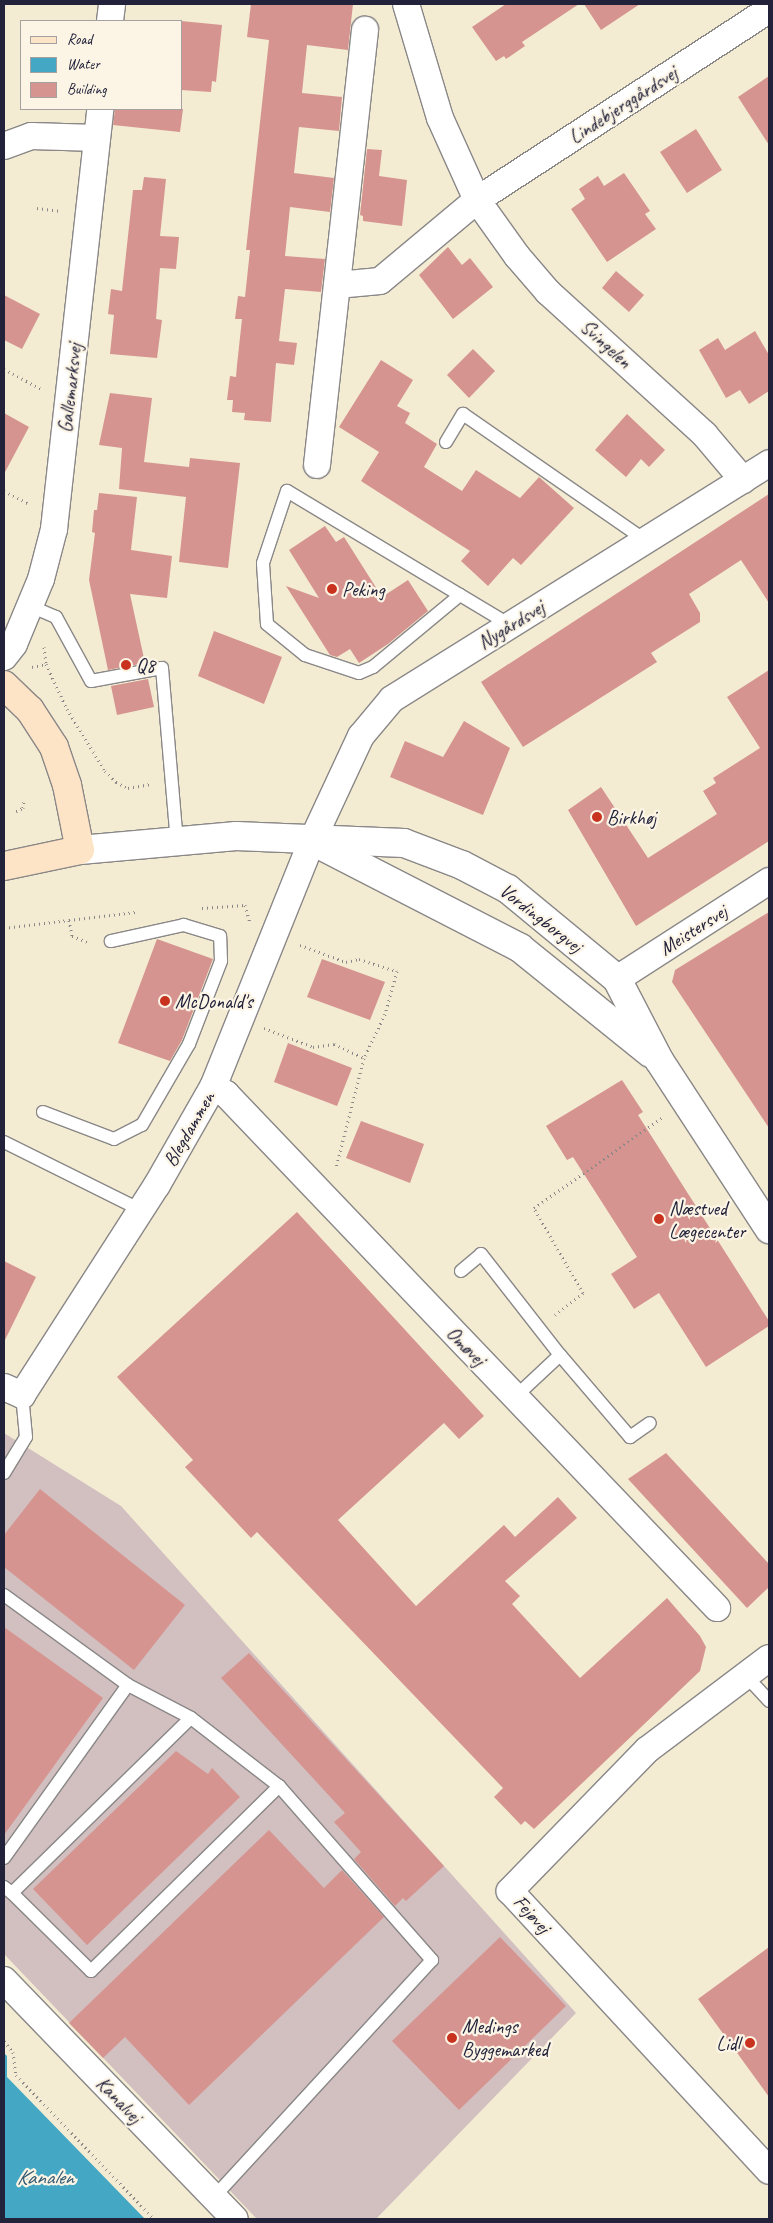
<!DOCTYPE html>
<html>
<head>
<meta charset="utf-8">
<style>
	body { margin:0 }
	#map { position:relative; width:773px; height:2223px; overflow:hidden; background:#f3ecd3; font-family:Caveat,sans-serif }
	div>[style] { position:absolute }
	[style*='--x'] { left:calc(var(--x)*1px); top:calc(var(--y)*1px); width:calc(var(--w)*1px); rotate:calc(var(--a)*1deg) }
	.industrial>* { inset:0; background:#d2bfc0 }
	.water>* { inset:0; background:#44a8c4 }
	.building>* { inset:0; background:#d69490 }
	.path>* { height:3px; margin-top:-1.5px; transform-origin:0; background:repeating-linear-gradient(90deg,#8a8787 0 1px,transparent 0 5px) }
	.roads { filter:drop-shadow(1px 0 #8a8787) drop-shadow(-1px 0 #8a8787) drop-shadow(0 1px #8a8787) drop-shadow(0 -1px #8a8787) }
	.service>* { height:12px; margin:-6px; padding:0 6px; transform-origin:6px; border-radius:6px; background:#fff }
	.minor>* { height:26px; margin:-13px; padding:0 13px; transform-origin:13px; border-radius:13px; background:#fff }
	.tertiary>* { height:28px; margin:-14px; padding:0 14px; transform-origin:14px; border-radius:14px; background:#fff }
	.secondary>* { height:28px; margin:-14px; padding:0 14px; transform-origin:14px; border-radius:14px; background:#fee4c6 }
	.dots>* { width:14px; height:14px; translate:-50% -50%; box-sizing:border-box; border:2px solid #fcf5e5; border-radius:50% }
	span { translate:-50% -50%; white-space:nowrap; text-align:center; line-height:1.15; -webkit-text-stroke:4.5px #fcf5e5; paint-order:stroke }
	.street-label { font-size:20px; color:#22223b }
	.poi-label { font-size:20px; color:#22223b }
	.left { translate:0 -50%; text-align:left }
	.right { translate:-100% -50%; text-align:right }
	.water-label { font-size:21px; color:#305872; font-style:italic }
	.frame { position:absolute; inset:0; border:5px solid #22223b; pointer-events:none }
	.legend { position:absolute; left:20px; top:20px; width:162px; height:90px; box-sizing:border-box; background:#fcf5e5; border:1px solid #a5a1a1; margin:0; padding:6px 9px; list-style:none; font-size:15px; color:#22223b }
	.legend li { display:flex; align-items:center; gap:10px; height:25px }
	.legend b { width:25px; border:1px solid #a5a1a1 }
</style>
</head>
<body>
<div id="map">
	<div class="industrial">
		<div style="clip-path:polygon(4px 1433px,121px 1506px,576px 2013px,376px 2219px,257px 2219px,4px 1954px)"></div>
	</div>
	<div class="water">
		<div style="clip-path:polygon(4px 2053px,7px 2056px,7px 2077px,145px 2219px,4px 2219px)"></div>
	</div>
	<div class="building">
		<div style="clip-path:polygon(251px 4px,353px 4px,348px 50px,307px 45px,302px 93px,342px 97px,339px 131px,299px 127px,294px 173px,334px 178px,330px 212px,290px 207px,285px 256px,325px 259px,321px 292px,285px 289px,279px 341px,297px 343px,294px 365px,276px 363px,271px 422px,244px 420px,245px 413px,232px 412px,233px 400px,227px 400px,230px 376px,236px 377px,237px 365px,242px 319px,235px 319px,238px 296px,245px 297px,250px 250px,246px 250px,269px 40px,247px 37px)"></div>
		<div style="clip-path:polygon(506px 4px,579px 4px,522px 42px,525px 46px,506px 59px,504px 56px,496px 61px,472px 27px)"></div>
		<div style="clip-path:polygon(584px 4px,640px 4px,601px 30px)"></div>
		<div style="clip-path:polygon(181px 21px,222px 25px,216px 82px,212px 81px,211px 92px,181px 90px)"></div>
		<div style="clip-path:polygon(769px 76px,769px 145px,738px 97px)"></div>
		<div style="clip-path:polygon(115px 109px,183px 109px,180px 132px,113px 125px)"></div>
		<div style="clip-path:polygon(696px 129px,722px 170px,687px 193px,660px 152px)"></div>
		<div style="clip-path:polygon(367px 149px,382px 150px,379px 176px,407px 180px,402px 226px,363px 221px,363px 216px,360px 215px)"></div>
		<div style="clip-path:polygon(624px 173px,650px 211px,645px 214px,656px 229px,607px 262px,571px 209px,585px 199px,579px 189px,598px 176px,604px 186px)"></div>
		<div style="clip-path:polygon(144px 177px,166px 179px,160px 236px,179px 237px,176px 269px,160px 268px,156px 319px,162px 320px,157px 358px,110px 354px,114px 315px,108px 314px,111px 289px,122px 291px,133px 190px,142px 190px)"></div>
		<div style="clip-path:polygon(448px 247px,462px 265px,470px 258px,493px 287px,453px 319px,419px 275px)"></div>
		<div style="clip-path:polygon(616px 271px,644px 295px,629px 312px,602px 288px)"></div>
		<div style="clip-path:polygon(4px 295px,40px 314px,22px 349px,4px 340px)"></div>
		<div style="clip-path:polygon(755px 331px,769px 355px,769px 391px,749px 404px,740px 390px,726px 398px,699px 350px,718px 338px,725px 350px)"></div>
		<div style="clip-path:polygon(473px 349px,495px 371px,469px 398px,447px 375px)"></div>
		<div style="clip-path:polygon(381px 360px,413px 380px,397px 406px,410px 413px,405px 423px,437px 444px,424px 467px,462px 491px,476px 470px,520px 498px,539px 477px,574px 508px,521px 565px,513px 558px,488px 586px,461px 561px,470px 551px,361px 481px,379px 452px,339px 427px)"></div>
		<div style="clip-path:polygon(110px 393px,152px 398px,144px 462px,189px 467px,190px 458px,240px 463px,228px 568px,179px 562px,186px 497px,119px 489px,122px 448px,99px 445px)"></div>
		<div style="clip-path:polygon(4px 413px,29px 427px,4px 474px)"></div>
		<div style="clip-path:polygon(627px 414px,665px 450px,649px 467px,641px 459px,626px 477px,595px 450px)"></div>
		<div style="clip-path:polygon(99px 493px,137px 497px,131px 550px,172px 556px,167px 598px,130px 594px,145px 663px,108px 670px,89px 580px,95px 533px,92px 532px,94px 510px,97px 510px)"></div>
		<div style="clip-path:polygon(769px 494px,769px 603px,741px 560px,689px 594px,700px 613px,700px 622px,651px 653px,657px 662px,523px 747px,481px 682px)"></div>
		<div style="clip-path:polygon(325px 526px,336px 542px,344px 537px,382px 597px,408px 580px,428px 611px,388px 644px,359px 663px,350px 649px,337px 657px,330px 655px,286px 586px,319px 598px,289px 550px)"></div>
		<div style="clip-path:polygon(214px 631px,282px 657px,264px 704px,198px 676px)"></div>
		<div style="clip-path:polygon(769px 670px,769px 841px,636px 926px,568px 810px,601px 787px,648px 858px,717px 814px,703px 791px,716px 783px,713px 778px,760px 748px,727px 697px)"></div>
		<div style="clip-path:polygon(148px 679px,154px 707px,117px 715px,111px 686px)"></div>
		<div style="clip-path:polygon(464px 721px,510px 748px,483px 815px,390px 777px,405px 741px,443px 757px)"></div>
		<div style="clip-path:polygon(769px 912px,769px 1128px,672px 982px,675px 970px)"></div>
		<div style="clip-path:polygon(157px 939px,213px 959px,182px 1040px,170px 1061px,118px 1043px)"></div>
		<div style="clip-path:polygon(322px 959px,385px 982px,370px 1020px,307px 997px)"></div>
		<div style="clip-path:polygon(288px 1043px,352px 1068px,337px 1106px,274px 1082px)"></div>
		<div style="clip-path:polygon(622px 1080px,643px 1112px,638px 1115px,769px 1321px,769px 1326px,706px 1367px,659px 1293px,634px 1309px,611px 1274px,637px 1257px,573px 1157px,567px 1160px,546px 1126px)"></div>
		<div style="clip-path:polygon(361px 1121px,424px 1144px,410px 1183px,346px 1158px)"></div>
		<div style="clip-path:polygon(297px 1212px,484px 1416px,459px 1439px,444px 1423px,338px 1520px,416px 1606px,504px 1525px,515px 1537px,558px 1497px,577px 1518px,505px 1581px,520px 1596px,512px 1604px,580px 1678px,667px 1598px,700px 1636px,706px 1647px,700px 1671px,534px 1829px,525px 1821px,521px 1825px,494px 1797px,503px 1788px,257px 1532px,251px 1538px,185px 1467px,193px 1460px,117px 1377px)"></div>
		<div style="clip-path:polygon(4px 1261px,36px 1277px,4px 1342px)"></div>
		<div style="clip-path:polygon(666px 1453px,769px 1564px,769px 1587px,747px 1608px,628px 1479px)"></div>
		<div style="clip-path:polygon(40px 1489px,185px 1605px,134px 1670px,4px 1567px,4px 1535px)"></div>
		<div style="clip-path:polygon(4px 1627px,103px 1698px,4px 1835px)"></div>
		<div style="clip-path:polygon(249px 1653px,444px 1866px,406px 1901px,403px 1898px,395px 1906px,354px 1859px,361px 1852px,334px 1822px,345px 1813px,221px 1678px)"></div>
		<div style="clip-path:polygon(176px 1751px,208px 1774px,212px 1768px,240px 1797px,87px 1945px,33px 1889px)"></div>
		<div style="clip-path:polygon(269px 1830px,324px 1888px,342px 1870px,384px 1917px,189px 2105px,125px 2037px,103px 2058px,69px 2023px)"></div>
		<div style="clip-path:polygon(500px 1937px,566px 2006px,459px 2110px,392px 2041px)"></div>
		<div style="clip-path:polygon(769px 1947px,769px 2097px,698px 1999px)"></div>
	</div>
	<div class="path">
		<div style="--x:37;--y:208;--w:24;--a:7"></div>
		<div style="--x:4;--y:369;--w:44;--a:28.3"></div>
		<div style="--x:4;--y:491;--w:28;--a:27"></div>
		<div style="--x:44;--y:647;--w:17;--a:83"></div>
		<div style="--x:46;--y:664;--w:50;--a:65"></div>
		<div style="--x:67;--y:709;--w:73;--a:58.5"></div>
		<div style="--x:105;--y:771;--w:16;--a:45"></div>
		<div style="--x:116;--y:782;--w:13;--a:27"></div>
		<div style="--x:128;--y:788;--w:23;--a:-10"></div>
		<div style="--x:32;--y:667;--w:14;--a:-12"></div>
		<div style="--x:16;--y:811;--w:8;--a:-23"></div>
		<div style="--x:23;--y:808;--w:8;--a:-83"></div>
		<div style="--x:202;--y:908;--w:43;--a:-4"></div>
		<div style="--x:245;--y:905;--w:18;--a:74"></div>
		<div style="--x:69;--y:920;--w:67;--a:-6.8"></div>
		<div style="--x:4;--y:928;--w:65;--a:-7"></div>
		<div style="--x:69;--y:920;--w:16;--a:79"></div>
		<div style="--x:72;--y:936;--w:19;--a:21"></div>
		<div style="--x:300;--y:945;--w:49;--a:20.3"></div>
		<div style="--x:346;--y:962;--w:13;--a:-13"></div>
		<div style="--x:359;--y:959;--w:40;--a:18"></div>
		<div style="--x:397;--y:971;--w:45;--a:105.6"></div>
		<div style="--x:385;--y:1014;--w:49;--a:115.5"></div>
		<div style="--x:364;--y:1058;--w:114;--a:104.3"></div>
		<div style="--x:264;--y:1028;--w:53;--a:21.2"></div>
		<div style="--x:313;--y:1047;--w:21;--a:-8"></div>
		<div style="--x:334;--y:1044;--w:33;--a:25"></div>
		<div style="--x:555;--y:1315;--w:36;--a:-38"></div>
		<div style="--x:583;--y:1293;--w:98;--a:-120"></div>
		<div style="--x:534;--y:1208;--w:158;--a:-35.2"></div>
		<div style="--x:4;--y:2041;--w:14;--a:51"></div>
		<div style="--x:13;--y:2052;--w:23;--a:83"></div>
		<div style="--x:16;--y:2075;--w:199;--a:46.2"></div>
	</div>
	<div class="roads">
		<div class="service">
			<div style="--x:446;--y:442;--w:33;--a:-59"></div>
			<div style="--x:463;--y:414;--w:221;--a:34.7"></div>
			<div style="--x:460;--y:595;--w:113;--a:140.4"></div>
			<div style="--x:373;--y:667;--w:15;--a:157"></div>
			<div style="--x:359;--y:673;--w:57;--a:-161.6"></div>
			<div style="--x:305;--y:655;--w:49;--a:-140.8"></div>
			<div style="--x:267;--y:624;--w:61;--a:-93.8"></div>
			<div style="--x:263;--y:563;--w:76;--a:-71.6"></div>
			<div style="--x:287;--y:491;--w:202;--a:31"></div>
			<div style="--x:460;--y:595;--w:58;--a:31"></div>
			<div style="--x:30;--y:606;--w:28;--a:23"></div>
			<div style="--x:56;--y:617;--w:73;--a:61.3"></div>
			<div style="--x:91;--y:681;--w:72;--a:-10.4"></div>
			<div style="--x:162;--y:668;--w:175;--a:85.1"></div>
			<div style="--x:43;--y:1112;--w:76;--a:20.8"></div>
			<div style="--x:114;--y:1139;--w:31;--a:-27"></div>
			<div style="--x:142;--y:1125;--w:94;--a:-59.9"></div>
			<div style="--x:189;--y:1044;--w:89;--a:-68.9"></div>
			<div style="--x:221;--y:961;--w:25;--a:-92"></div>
			<div style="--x:220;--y:936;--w:38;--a:-163"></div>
			<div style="--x:184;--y:925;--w:75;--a:167.6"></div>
			<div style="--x:4;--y:1142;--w:153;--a:26.4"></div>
			<div style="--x:461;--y:1271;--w:26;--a:-40"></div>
			<div style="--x:481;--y:1254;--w:128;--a:52"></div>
			<div style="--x:560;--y:1355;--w:62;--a:137"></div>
			<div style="--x:560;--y:1355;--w:108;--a:49.5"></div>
			<div style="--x:630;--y:1437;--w:24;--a:-35"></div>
			<div style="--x:4;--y:1473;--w:42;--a:-58.6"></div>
			<div style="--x:26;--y:1437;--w:42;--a:-95.4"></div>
			<div style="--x:4;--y:1595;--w:153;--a:36"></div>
			<div style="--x:128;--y:1685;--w:71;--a:27.6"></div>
			<div style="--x:191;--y:1718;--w:111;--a:37.7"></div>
			<div style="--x:279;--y:1786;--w:232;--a:48.7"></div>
			<div style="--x:432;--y:1960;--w:322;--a:132.6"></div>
			<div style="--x:746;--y:1676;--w:34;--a:47"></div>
			<div style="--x:4;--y:1858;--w:213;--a:-54.4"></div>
			<div style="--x:4;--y:1887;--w:10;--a:37"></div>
			<div style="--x:12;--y:1893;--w:250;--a:-44.4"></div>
			<div style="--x:12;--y:1893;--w:111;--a:44.6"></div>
			<div style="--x:91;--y:1971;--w:264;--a:-44.5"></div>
		</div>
		<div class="minor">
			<div style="--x:406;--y:4;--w:119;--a:73.4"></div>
			<div style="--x:440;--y:118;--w:90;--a:65.7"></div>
			<div style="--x:477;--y:200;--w:69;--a:54.5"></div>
			<div style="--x:517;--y:256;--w:48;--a:49.3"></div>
			<div style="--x:548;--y:292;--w:212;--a:42.3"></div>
			<div style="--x:705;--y:435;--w:59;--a:49.8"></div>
			<div style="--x:110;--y:21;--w:17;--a:-83"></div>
			<div style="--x:4;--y:146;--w:29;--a:-20"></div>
			<div style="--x:31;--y:136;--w:66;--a:1.7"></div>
			<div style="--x:337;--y:285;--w:43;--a:-5.3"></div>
			<div style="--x:380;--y:281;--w:126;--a:-39.9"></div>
			<div style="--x:477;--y:200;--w:348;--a:-33.1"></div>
			<div style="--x:317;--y:465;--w:438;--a:-83.7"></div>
			<div style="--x:4;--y:657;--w:16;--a:-52"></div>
			<div style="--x:14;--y:644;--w:70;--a:-67.4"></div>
			<div style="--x:41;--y:579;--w:52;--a:-75.4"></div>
			<div style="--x:54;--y:529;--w:423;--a:-83.7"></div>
			<div style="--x:617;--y:979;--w:181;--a:-32.8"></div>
			<div style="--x:213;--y:1087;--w:15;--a:28"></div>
			<div style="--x:226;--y:1094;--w:711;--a:46.31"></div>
			<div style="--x:4;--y:1387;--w:20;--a:24"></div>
			<div style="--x:22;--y:1395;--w:250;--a:-57.3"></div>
			<div style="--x:157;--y:1185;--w:113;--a:-60.3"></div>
			<div style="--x:213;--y:1087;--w:265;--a:-68.1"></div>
			<div style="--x:312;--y:841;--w:116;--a:-65"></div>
			<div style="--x:361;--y:736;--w:48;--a:-50"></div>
			<div style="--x:392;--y:699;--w:445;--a:-32"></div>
			<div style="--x:769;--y:1658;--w:153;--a:143"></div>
			<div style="--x:647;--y:1750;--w:197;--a:134.2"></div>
			<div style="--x:510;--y:1891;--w:381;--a:47.2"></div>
			<div style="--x:4;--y:1980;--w:332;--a:46"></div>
		</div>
		<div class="tertiary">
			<div style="--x:320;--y:845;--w:225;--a:27.2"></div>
			<div style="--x:520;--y:948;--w:167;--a:38.9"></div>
			<div style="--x:80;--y:850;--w:157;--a:-5.1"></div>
			<div style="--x:236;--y:836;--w:168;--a:2.4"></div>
			<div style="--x:404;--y:843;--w:62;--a:20.8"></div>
			<div style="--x:462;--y:865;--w:52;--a:27.6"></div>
			<div style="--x:508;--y:889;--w:141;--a:39.5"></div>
			<div style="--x:617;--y:979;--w:91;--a:62.6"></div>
			<div style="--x:659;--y:1060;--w:202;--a:56.9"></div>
		</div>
		<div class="secondary">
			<div style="--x:4;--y:685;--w:36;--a:44"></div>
			<div style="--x:30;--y:710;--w:44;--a:57"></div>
			<div style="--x:54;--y:747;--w:40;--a:71.1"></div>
			<div style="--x:67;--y:785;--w:66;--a:78.7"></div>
			<div style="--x:80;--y:850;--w:78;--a:168.1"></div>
		</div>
	</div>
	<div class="dots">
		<div style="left:332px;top:589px;background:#c8321e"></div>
		<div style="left:126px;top:665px;background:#c8321e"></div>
		<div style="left:597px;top:817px;background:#c8321e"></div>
		<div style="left:165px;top:1001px;background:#c8321e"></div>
		<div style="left:659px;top:1219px;background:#c8321e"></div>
		<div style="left:452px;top:2038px;background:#c8321e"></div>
		<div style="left:750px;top:2043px;background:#c8321e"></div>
	</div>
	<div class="street-label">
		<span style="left:623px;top:105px;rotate:-33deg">Lindebjerggårdsvej</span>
		<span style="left:606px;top:344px;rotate:42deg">Svingelen</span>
		<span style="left:70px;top:388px;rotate:-84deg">Gallemarksvej</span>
		<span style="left:511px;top:625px;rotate:-32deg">Nygårdsvej</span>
		<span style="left:541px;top:918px;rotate:38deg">Vordingborgvej</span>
		<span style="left:693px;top:930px;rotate:-33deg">Meistersvej</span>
		<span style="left:189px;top:1129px;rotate:-60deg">Blegdammen</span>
		<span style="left:466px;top:1346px;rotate:46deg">Omøvej</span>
		<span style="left:532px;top:1914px;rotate:48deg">Fejøvej</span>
		<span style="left:119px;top:2100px;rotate:46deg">Kanalvej</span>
	</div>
	<div class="poi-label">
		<span class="left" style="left:342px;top:589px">Peking</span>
		<span class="left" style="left:136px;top:665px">Q8</span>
		<span class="left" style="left:607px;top:817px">Birkhøj</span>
		<span class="left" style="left:175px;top:1001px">McDonald's</span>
		<span class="left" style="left:669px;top:1220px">Næstved<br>Lægecenter</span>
		<span class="left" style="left:462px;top:2038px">Medings<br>Byggemarked</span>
		<span class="right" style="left:740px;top:2043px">Lidl</span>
	</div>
	<div class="water-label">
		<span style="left:45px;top:2177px">Kanalen</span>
	</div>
	<div class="frame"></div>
	<ul class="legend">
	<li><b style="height:6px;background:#fee4c6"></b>Road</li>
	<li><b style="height:14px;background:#44a8c4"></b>Water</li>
	<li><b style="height:14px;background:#d69490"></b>Building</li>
	</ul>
</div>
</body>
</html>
